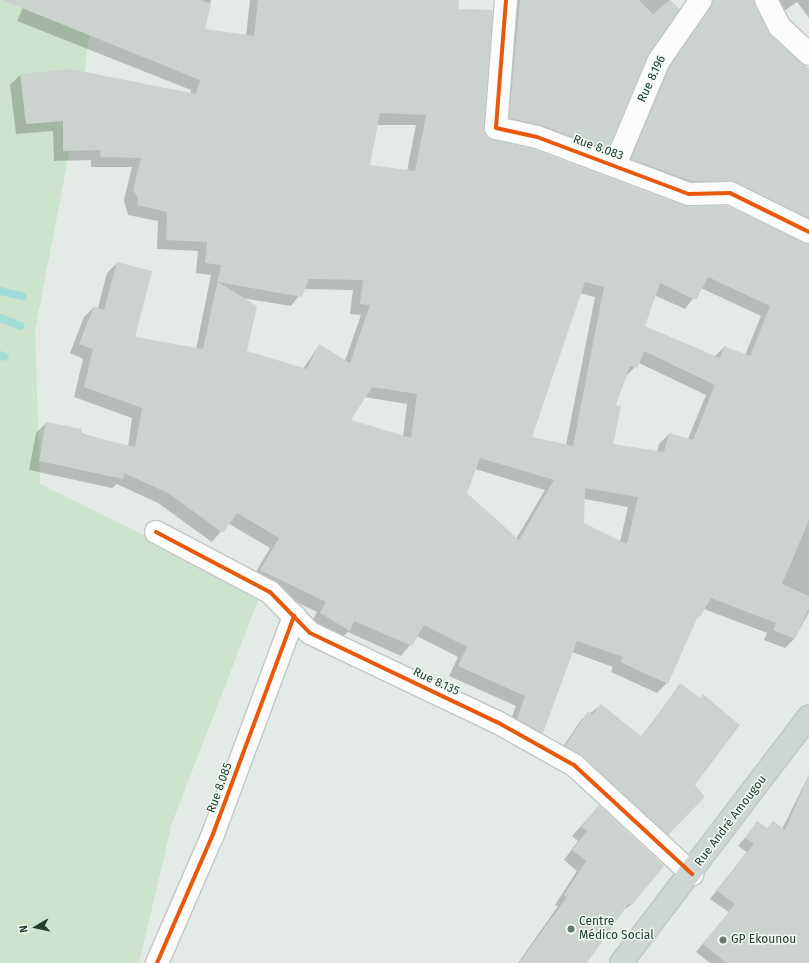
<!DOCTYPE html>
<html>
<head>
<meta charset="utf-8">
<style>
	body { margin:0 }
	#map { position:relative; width:809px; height:963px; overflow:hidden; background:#e4eae6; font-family:"Fira Sans",sans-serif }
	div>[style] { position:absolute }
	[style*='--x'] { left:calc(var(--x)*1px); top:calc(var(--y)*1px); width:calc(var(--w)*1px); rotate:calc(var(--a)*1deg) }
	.green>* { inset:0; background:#cce4ce }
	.shadow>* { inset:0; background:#0003 }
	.stream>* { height:8px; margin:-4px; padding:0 4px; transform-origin:4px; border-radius:4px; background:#a2dcd7 }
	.building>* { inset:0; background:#ccd3cf }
	.roads { filter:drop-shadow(1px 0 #c1c7c3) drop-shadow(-1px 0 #c1c7c3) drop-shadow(0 1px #c1c7c3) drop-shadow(0 -1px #c1c7c3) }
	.minor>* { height:22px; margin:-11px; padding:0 11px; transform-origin:11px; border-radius:11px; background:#fbfcfb }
	.primary>* { height:22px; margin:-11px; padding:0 11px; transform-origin:11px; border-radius:11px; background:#cdd6d2 }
	.cycleway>* { height:4px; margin:-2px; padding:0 2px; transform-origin:2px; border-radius:2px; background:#e8590c }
	.dots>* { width:11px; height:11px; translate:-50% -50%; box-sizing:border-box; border:2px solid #f2f9f4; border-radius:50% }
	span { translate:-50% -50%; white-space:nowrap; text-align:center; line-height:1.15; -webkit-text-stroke:3px #f2f9f4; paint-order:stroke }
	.street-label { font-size:12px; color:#203f30 }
	.poi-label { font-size:12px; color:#203f30 }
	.left { translate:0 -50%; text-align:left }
	.north { position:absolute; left:16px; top:907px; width:40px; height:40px; -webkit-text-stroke:3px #f2f9f4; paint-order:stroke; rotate:261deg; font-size:11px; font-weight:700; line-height:16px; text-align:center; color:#203f30 }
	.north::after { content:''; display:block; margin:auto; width:14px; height:18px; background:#203f30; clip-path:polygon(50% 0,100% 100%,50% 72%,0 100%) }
</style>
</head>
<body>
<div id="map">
	<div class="green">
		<div style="clip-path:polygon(0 0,94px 0,84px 75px,35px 331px,40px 484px,261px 593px,172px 823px,139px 963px,0 963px)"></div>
	</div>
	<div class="shadow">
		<div style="clip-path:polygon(evenodd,26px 0,211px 0,204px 30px,246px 36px,250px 0,458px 0,457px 10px,487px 138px,685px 207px,809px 244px,809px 612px,795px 638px,785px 648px,764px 640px,767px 633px,704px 609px,694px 622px,667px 683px,657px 693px,611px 672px,613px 667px,572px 652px,542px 733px,532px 743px,507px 729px,516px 706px,449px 676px,458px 657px,417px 636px,401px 656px,348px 632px,339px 641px,311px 623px,317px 612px,251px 580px,270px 548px,228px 523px,212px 542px,158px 503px,117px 484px,112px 488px,29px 470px,36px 433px,46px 423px,128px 447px,132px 418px,74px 397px,83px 359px,70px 353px,84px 317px,94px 307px,98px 308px,107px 273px,117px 263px,134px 337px,196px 349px,211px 275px,196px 273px,198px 251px,157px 249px,158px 221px,128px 215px,124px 200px,132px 167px,91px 167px,91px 160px,54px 161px,53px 131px,16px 134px,10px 85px,20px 75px,190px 94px,191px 90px,17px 21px,26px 0,376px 125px,416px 125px,407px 171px,368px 166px,376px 125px,26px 0,701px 288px,761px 316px,745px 355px,724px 347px,714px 357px,643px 326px,654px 295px,685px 309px,701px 288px,26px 0,304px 289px,353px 290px,350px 314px,361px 315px,345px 361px,319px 345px,303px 369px,246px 352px,242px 298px,291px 306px,304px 289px,26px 0,580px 293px,595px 297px,566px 445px,531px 437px,580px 293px,26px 0,639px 363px,706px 395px,688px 439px,669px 434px,659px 444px,657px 452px,611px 445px,615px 405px,625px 377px,639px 363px,26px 0,364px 397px,407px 404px,403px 437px,349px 421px,364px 397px,26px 0,475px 469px,545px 490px,516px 539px,466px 493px,475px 469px,26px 0,584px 499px,628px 507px,620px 542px,583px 524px,584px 499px)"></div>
		<div style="clip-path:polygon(509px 0,669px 0,679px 9px,646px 57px,607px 150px,597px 160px,500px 128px)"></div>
		<div style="clip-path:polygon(711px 0,753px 0,771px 37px,809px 72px,809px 237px,725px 191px,622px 169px,659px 79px)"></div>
		<div style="clip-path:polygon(764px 0,809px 0,809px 18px,797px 2px,774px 18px)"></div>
		<div style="clip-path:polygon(680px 685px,694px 785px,704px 797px,660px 842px,558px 754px,581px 720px,601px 705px,641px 737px)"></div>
		<div style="clip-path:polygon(809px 775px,809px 963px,710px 963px,696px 952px,729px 912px,710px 899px,747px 852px,738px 846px,757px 823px,766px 829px,773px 822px,782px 829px)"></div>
		<div style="clip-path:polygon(599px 806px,632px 904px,621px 912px,586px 963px,518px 963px,558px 906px,555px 905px,577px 871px,564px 860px,578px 841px,572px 836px)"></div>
	</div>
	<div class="stream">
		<div style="--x:0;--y:291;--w:23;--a:13"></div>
		<div style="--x:0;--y:318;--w:22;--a:21"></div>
		<div style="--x:0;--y:355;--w:5;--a:22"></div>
	</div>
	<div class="building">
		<div style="clip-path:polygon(evenodd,2px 0,200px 0,211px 4px,205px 29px,254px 36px,258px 0,459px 0,458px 9px,493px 10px,484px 127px,488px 138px,533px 149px,685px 206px,727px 206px,809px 244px,809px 520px,782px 584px,809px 596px,809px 608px,795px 639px,773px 630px,776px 623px,711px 598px,700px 617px,698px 616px,668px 684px,620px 662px,623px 657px,577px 641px,543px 733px,517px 719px,525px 696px,458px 666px,467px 647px,424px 625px,412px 646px,354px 621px,350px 631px,320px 613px,326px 602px,260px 570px,279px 538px,237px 513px,223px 533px,168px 493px,124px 473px,123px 479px,39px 461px,46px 422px,82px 429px,81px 434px,135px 447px,142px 408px,84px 387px,93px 349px,79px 344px,94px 306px,104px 310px,117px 262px,152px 271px,135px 337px,203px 349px,221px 265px,205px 263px,207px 242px,166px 240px,167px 212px,137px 205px,138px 198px,133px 190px,141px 158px,101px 157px,100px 150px,63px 151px,63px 121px,26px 124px,20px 74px,70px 69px,196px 94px,200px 80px,2px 0,380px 113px,426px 115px,415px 171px,370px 165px,380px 113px,2px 0,708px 277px,770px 306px,750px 356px,724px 346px,720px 358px,645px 326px,660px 283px,696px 300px,708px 277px,2px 0,309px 279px,363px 280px,360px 304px,370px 305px,350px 363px,319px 344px,307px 369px,247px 351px,257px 306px,218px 282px,302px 297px,309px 279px,2px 0,585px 282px,604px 287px,573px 446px,532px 437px,585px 282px,2px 0,644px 351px,715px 385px,693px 440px,669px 433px,664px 452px,613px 444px,621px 406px,616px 405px,630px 366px,638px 368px,644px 351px,2px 0,372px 387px,417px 394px,411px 438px,351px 420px,372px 387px,2px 0,480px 458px,554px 480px,519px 540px,467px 493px,480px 458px,2px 0,585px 488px,638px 497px,627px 544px,584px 523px,585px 488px)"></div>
		<div style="clip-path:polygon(520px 0,639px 0,653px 14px,670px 0,680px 9px,647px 57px,608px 150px,541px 125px,509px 118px)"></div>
		<div style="clip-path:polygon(713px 0,754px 0,771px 36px,809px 69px,809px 218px,735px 182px,691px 181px,631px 159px,669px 68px)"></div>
		<div style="clip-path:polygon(680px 683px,700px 698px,703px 694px,740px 725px,695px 785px,705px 797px,668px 835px,582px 756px,565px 746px,588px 711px,592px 715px,601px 704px,642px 737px)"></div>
		<div style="clip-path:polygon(809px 775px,809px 963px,726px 963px,703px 944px,735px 904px,717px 891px,754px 844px,745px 838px,757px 821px,767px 828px,773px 821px,785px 830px)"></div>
		<div style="clip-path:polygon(599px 805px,664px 866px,632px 905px,629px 903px,587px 963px,519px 963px,567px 897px,564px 895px,586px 861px,572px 850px,587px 831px,581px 827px)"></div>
	</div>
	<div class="roads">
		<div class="minor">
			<div style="--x:506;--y:0;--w:128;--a:94.5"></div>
			<div style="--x:496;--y:128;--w:42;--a:12.4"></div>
			<div style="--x:537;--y:137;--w:162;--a:20.6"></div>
			<div style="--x:689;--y:194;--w:41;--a:-1.4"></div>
			<div style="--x:730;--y:193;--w:88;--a:26.3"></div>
			<div style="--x:766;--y:0;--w:30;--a:63"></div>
			<div style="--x:780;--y:27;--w:40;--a:43"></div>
			<div style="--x:615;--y:165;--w:112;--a:-67.3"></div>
			<div style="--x:658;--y:62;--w:75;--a:-55.3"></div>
			<div style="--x:156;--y:532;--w:129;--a:27.8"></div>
			<div style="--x:270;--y:592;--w:57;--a:45.7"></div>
			<div style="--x:310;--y:633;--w:207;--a:25.5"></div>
			<div style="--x:497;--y:722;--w:88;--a:29.2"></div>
			<div style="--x:574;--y:765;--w:161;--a:42.7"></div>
			<div style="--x:157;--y:963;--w:141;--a:-66.5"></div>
			<div style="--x:213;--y:834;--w:233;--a:-69.6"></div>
		</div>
		<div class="primary">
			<div style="--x:621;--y:963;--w:310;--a:-52.7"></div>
		</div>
	</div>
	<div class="cycleway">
		<div style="--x:506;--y:0;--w:128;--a:94.5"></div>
		<div style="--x:496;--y:128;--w:42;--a:12.4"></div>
		<div style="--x:537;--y:137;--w:162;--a:20.6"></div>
		<div style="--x:689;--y:194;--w:41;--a:-1.4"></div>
		<div style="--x:730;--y:193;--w:88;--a:26.3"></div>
		<div style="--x:156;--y:532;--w:129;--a:27.8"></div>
		<div style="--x:270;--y:592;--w:57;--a:45.7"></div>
		<div style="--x:310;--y:633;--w:207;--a:25.5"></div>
		<div style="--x:497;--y:722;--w:88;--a:29.2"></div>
		<div style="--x:574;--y:765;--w:161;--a:42.7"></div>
		<div style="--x:157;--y:963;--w:141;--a:-66.5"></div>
		<div style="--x:213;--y:834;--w:233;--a:-69.6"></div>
	</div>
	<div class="dots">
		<div style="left:571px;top:929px;background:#657b70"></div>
		<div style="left:723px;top:940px;background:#657b70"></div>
	</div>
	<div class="street-label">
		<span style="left:652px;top:79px;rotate:-65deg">Rue 8.196</span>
		<span style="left:598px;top:148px;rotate:20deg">Rue 8.083</span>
		<span style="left:436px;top:682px;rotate:25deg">Rue 8.135</span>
		<span style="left:220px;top:788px;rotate:-70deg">Rue 8.085</span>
		<span style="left:731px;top:821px;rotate:-53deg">Rue André Amougou</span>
	</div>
	<div class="poi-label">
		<span class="left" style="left:579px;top:929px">Centre<br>Médico Social</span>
		<span class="left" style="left:731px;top:940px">GP Ekounou</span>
	</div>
	<div class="north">N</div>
</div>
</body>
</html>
